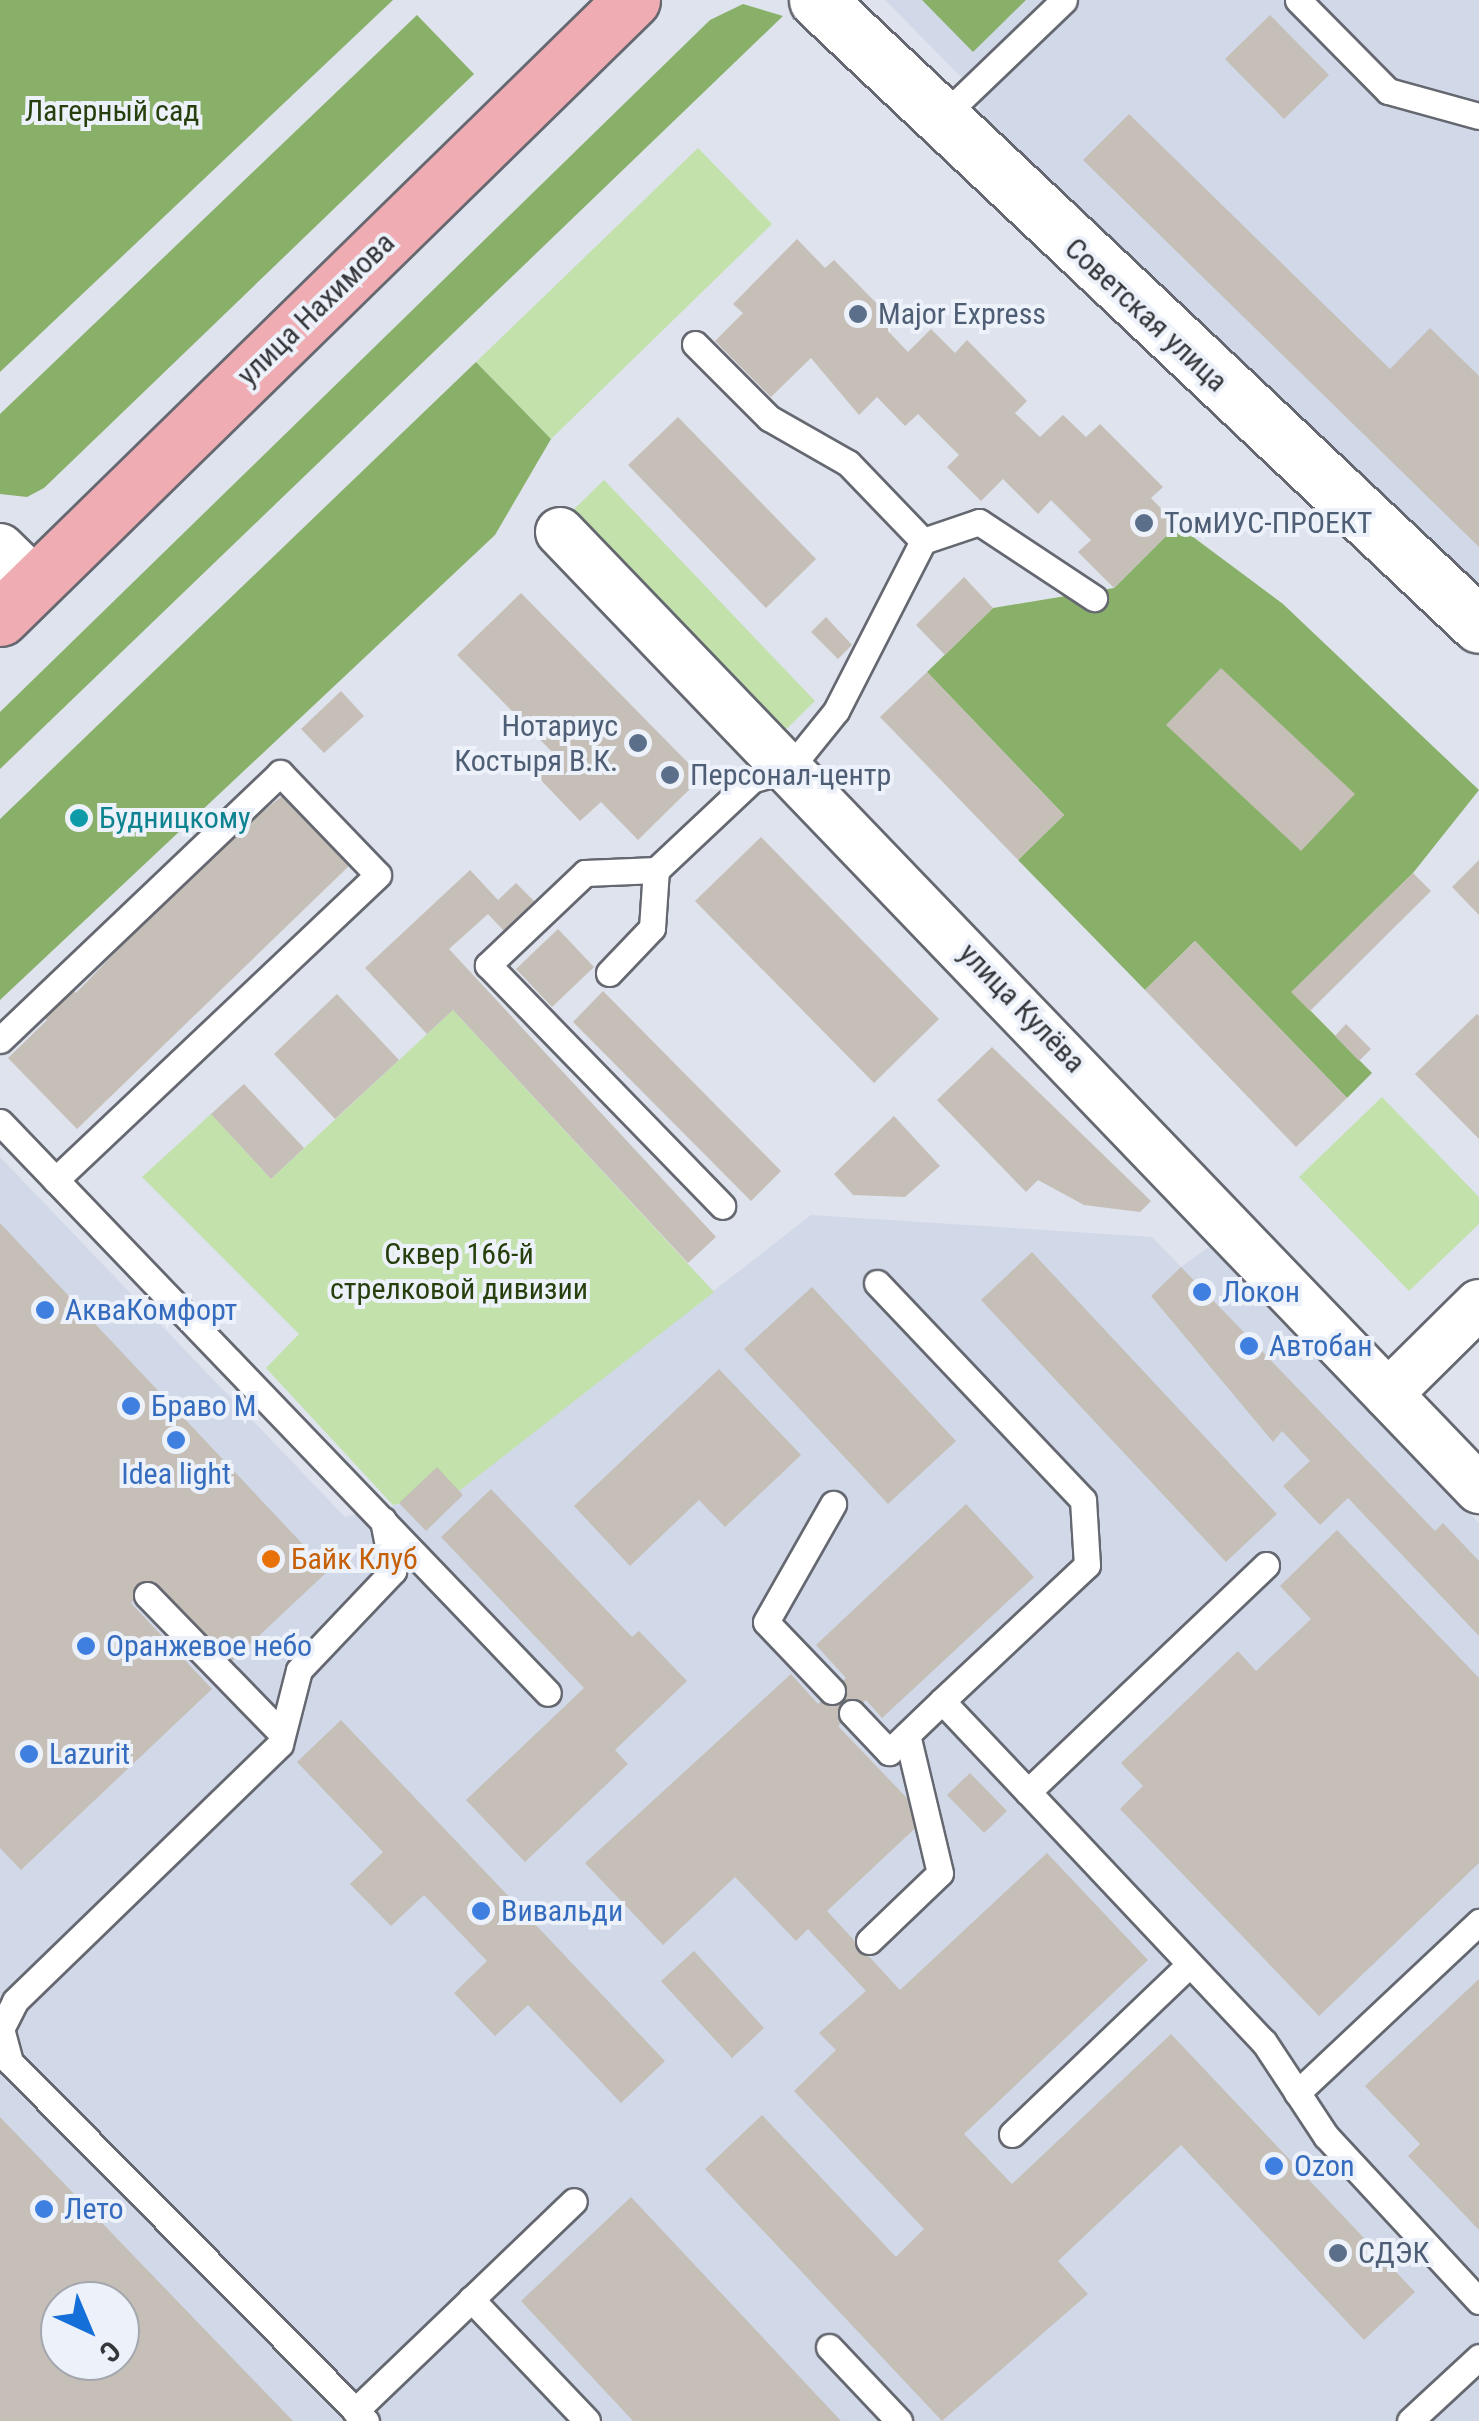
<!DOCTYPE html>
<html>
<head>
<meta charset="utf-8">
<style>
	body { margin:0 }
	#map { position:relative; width:1479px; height:2421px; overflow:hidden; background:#dfe3ed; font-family:"Roboto Condensed",sans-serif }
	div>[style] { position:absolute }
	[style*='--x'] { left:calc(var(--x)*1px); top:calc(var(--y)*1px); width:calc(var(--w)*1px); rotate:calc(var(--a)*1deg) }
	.built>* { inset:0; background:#d1d8e8 }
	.green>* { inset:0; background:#c2e1ab }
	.forest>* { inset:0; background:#89b069 }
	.building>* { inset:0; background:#c5bfb7 }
	.roads { filter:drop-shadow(2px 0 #656870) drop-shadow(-2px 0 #656870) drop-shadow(0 2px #656870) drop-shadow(0 -2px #656870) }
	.lane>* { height:25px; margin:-12.5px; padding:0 12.5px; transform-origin:12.5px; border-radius:12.5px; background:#fff }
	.street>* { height:48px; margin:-24px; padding:0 24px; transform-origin:24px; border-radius:24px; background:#fff }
	.secondary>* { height:55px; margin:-27.5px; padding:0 27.5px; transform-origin:27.5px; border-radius:27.5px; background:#fff }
	.primary>* { height:55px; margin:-27.5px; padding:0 27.5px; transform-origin:27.5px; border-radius:27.5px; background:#efacb2 }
	.dots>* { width:28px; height:28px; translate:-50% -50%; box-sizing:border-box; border:5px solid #edf1fa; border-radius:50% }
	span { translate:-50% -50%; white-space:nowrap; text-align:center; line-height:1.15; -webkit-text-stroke:8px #edf1fa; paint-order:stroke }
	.park-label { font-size:30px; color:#263f0c }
	.street-label { font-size:30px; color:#36373b }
	.service-label { font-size:30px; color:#4e5e75 }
	.left { translate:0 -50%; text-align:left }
	.right { translate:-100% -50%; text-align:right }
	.culture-label { font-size:30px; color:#0d838f }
	.shop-label { font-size:30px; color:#366cbe }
	.food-label { font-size:30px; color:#c56008 }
	.north { position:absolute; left:40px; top:2281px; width:100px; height:100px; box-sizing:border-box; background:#edf1fa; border:2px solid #a4a7ae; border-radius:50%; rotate:136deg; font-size:28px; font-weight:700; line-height:40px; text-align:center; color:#36373b }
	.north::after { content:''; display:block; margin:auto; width:35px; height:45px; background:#156fd8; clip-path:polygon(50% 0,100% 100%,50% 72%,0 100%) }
</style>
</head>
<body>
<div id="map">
	<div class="built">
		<div style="clip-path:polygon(885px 0,1479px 0,1479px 600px,976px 118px,982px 98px)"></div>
		<div style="clip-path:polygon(evenodd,0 1157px,345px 1517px,459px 1490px,811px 1215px,1152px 1237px,1181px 1267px,1210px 1246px,1479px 1523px,1479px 2421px,0 2421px,0 1157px,60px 2301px,120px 2301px,120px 2361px,60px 2361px,60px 2301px)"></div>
	</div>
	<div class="green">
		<div style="clip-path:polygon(698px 148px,772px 224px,551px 439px,476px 362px)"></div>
		<div style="clip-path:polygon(604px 480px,815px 701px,779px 736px,568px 515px)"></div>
		<div style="clip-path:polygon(453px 1010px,714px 1292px,459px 1491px,393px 1505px,266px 1368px,299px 1334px,142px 1177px,211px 1114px,271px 1179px)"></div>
		<div style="clip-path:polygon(1382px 1097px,1479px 1197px,1479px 1224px,1409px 1291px,1299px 1177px)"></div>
	</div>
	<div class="forest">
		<div style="clip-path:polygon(0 0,393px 0,0 372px)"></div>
		<div style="clip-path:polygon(922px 0,1026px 0,973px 52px)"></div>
		<div style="clip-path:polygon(743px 4px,783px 16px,0 769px,0 712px,710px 20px)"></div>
		<div style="clip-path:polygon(417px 15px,474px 74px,44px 488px,27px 497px,0 494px,0 414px)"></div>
		<div style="clip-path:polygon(476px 362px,551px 439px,495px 535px,0 1000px,0 819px)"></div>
		<div style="clip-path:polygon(1177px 525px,1283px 604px,1479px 790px,1413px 873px,1292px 992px,1372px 1073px,1347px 1098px,1195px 941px,1145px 990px,1018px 860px,1064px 815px,927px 672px,993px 608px,1114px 588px)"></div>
	</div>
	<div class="building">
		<div style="clip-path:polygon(1270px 15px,1329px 75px,1284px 119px,1225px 59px)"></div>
		<div style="clip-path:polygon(1129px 114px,1390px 369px,1430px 328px,1479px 376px,1479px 547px,1083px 160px)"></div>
		<div style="clip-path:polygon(797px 239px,825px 268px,834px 260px,896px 323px,888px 331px,908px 352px,931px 329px,955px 353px,967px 340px,1027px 401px,1015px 413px,1040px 437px,1063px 415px,1086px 437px,1100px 424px,1163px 487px,1151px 498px,1177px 525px,1114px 588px,1078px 552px,1091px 540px,1051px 500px,1038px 514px,1003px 479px,981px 501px,947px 467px,959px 455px,918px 414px,905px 426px,877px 397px,859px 415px,811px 358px,771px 397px,715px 341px,743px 313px,733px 304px)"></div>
		<div style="clip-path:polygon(678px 417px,816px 559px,766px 608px,628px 465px)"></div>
		<div style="clip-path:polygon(964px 577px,993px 608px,945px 655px,916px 625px)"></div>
		<div style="clip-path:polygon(521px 593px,702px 777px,638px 840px,601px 802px,580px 821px,538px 777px,557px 757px,457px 655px)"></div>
		<div style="clip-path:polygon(826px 617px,852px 645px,838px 659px,811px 632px)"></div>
		<div style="clip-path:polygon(1221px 668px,1355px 794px,1301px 851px,1166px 725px)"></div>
		<div style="clip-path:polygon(927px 672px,1064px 815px,1018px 860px,880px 717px)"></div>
		<div style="clip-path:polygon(341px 691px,364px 716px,324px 753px,301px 729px)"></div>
		<div style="clip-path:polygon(283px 795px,350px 865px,77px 1129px,8px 1058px,47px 1020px,42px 1014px,71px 987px,76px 993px,207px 857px)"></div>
		<div style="clip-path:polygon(761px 837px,939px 1019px,874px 1083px,695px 901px)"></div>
		<div style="clip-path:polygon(1479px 860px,1479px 915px,1452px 887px)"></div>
		<div style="clip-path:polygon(470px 870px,498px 900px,516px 883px,535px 902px,504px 931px,488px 914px,449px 949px,716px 1237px,688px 1263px,453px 1010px,427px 1034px,365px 968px)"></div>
		<div style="clip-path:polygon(1413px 873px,1431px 891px,1310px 1011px,1291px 992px)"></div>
		<div style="clip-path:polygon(558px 929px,594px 967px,552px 1007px,516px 969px)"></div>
		<div style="clip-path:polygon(1195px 941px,1347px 1098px,1296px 1147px,1145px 990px)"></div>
		<div style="clip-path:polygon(603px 991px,781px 1171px,751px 1201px,573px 1022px)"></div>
		<div style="clip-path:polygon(337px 994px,399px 1060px,335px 1119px,274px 1054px)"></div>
		<div style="clip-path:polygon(1477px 1014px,1479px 1016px,1479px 1139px,1415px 1074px)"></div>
		<div style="clip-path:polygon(1346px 1024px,1371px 1049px,1359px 1061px,1335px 1036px)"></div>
		<div style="clip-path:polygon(992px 1047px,1151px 1201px,1140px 1212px,1084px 1205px,1038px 1180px,1026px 1192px,937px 1100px)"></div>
		<div style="clip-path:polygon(244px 1084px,304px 1148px,271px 1179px,211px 1114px)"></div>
		<div style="clip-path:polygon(894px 1116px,940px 1166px,905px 1197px,853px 1195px,834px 1174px)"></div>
		<div style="clip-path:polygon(0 1223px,328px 1571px,231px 1662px,154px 1581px,131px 1603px,212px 1689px,21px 1870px,0 1848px)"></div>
		<div style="clip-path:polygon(1032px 1252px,1277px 1514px,1226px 1562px,981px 1300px)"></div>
		<div style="clip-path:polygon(1181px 1267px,1435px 1531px,1443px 1523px,1479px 1561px,1479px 1636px,1348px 1498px,1320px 1525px,1283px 1486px,1310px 1461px,1282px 1431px,1273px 1442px,1151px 1296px)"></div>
		<div style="clip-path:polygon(812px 1287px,956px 1441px,888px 1504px,744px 1349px)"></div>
		<div style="clip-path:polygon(719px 1369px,801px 1455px,725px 1527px,699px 1500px,630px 1566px,574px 1506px)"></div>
		<div style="clip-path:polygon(437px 1467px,463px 1495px,426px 1531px,399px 1503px)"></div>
		<div style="clip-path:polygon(491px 1489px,632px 1637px,639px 1631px,687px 1681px,615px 1750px,628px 1764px,525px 1862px,466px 1800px,584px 1688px,441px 1537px)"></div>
		<div style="clip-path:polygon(966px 1504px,1034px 1577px,882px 1718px,866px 1700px,838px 1726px,926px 1818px,827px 1911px,900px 1990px,1047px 1853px,1148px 1960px,964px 2134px,1012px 2184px,1171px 2034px,1415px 2292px,1364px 2340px,1181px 2145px,1058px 2261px,1088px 2294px,942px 2421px,705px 2169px,762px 2115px,896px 2257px,924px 2229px,794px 2091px,836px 2050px,819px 2033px,866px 1991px,808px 1929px,796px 1941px,735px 1877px,663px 1945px,585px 1863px,791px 1674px,818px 1704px,846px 1678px,816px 1645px)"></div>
		<div style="clip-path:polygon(1337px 1530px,1479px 1678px,1479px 1863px,1319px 2016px,1120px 1809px,1143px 1786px,1121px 1763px,1238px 1651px,1256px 1671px,1311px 1619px,1280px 1586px)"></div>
		<div style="clip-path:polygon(341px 1720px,665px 2061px,621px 2103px,528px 2005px,495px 2036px,454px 1993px,487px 1961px,424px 1895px,391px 1926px,350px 1884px,383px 1852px,297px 1762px)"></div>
		<div style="clip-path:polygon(970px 1773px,1007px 1811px,984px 1833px,947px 1795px)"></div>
		<div style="clip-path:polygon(694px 1951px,764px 2028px,732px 2058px,661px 1981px)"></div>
		<div style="clip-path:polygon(1479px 1979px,1479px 2230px,1408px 2156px,1420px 2144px,1365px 2086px)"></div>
		<div style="clip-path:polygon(evenodd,0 2117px,182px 2306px,293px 2421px,0 2421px,0 2117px,60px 2301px,120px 2301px,120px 2361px,60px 2361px,60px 2301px)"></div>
		<div style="clip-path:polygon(631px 2197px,841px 2421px,633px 2421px,521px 2301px)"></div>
	</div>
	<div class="roads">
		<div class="lane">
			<div style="--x:1298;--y:0;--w:128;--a:45.3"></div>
			<div style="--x:1388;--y:91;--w:94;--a:15.4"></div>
			<div style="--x:939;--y:120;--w:173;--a:-43.8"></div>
			<div style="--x:695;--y:344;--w:105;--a:45"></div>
			<div style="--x:769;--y:418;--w:91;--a:29.7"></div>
			<div style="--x:848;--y:463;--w:108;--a:46.1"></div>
			<div style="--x:923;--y:541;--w:191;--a:117.1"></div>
			<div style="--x:836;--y:711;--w:75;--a:129"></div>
			<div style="--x:789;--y:769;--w:37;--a:164"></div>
			<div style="--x:753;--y:779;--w:133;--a:136.8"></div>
			<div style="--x:656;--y:870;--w:71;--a:177.6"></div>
			<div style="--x:585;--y:873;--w:134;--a:136.5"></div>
			<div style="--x:488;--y:965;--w:336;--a:45.8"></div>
			<div style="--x:923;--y:541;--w:59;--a:-18.7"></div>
			<div style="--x:979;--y:522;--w:138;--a:33.5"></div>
			<div style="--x:609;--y:973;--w:62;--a:-46.3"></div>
			<div style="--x:652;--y:928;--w:58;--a:-86.1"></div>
			<div style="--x:0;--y:1040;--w:387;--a:-43.6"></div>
			<div style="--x:280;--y:773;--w:141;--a:46.1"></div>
			<div style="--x:378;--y:875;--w:444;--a:136.6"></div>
			<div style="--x:0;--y:1122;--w:791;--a:46.18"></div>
			<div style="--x:877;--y:1283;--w:299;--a:46.5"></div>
			<div style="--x:1083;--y:1500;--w:65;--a:86.5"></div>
			<div style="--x:1087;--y:1565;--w:199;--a:136.8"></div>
			<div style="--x:1266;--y:1565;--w:329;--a:136.4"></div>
			<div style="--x:1028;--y:1792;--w:344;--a:46.7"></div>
			<div style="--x:1264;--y:2042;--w:113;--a:56.6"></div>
			<div style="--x:1326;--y:2136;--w:225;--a:47.2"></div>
			<div style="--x:147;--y:1595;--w:192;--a:45.8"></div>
			<div style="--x:832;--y:1691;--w:95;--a:-133.7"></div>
			<div style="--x:766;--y:1622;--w:136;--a:-60.4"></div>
			<div style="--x:852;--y:1713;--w:54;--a:46.5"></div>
			<div style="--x:889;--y:1752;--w:74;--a:-43.9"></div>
			<div style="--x:942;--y:1701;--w:125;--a:46.6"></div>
			<div style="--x:869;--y:1941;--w:98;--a:-43.8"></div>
			<div style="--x:940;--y:1873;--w:142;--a:-103.4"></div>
			<div style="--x:1297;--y:2093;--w:250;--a:-43.2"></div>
			<div style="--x:1012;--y:2134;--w:246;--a:-43.7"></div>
			<div style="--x:471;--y:2299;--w:168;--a:46.4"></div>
			<div style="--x:829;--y:2347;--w:102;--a:46.6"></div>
			<div style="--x:355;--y:2411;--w:303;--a:-43.8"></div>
			<div style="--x:366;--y:2421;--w:506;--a:-134.76"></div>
			<div style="--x:10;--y:2062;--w:34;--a:-105"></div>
			<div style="--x:1;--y:2029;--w:31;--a:-63"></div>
			<div style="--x:15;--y:2001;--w:369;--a:-44.1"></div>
			<div style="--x:280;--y:1744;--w:76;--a:-75.6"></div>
			<div style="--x:299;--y:1670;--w:137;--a:-46.5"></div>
			<div style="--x:393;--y:1571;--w:52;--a:-101.1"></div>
			<div style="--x:1410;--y:2421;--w:94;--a:-42.8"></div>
		</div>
		<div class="street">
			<div style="--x:560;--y:532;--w:1327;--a:46.16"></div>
			<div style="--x:0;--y:548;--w:50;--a:44.2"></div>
			<div style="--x:1388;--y:1394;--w:128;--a:-44.7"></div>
		</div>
		<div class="secondary">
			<div style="--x:817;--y:0;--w:910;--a:43.35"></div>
		</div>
		<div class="primary">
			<div style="--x:0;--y:618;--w:884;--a:-44.36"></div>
		</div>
	</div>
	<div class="dots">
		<div style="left:858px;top:314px;background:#5c6f8a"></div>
		<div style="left:1144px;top:523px;background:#5c6f8a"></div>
		<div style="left:638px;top:743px;background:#5c6f8a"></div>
		<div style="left:670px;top:775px;background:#5c6f8a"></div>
		<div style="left:79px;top:818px;background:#0f9aa8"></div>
		<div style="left:1202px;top:1292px;background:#3f7fe0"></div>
		<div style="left:45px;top:1310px;background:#3f7fe0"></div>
		<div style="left:1249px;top:1346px;background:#3f7fe0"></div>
		<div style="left:131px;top:1406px;background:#3f7fe0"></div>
		<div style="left:176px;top:1440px;background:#3f7fe0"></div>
		<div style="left:271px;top:1559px;background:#e8710a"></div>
		<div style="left:86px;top:1646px;background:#3f7fe0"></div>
		<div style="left:29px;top:1754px;background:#3f7fe0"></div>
		<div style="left:481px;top:1911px;background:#3f7fe0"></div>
		<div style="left:1274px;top:2166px;background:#3f7fe0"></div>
		<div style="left:44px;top:2209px;background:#3f7fe0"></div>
		<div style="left:1338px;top:2253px;background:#5c6f8a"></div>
	</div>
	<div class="park-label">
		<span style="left:112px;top:111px">Лагерный сад</span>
		<span style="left:459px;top:1271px">Сквер 166-й<br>стрелковой дивизии</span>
	</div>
	<div class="street-label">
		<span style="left:316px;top:309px;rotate:-44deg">улица Нахимова</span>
		<span style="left:1146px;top:315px;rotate:43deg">Советская улица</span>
		<span style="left:1022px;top:1008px;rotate:46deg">улица Кулёва</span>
	</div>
	<div class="service-label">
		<span class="left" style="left:878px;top:314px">Major Express</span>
		<span class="left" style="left:1164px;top:523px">ТомИУС-ПРОЕКТ</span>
		<span class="right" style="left:618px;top:743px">Нотариус<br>Костыря В.К.</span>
		<span class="left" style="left:690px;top:775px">Персонал-центр</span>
		<span class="left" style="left:1358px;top:2253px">СДЭК</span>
	</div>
	<div class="culture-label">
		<span class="left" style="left:99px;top:818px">Будницкому</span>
	</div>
	<div class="shop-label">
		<span class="left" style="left:1222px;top:1292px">Локон</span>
		<span class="left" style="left:65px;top:1310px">АкваКомфорт</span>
		<span class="left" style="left:1269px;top:1346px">Автобан</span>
		<span class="left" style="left:151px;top:1406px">Браво М</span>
		<span style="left:176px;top:1474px">Idea light</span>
		<span class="left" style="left:106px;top:1646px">Оранжевое небо</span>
		<span class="left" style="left:49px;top:1754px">Lazurit</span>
		<span class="left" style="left:501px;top:1911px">Вивальди</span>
		<span class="left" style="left:1294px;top:2166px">Ozon</span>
		<span class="left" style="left:64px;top:2209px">Лето</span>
	</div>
	<div class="food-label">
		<span class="left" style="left:291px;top:1559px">Байк Клуб</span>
	</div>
	<div class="north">С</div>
</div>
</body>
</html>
